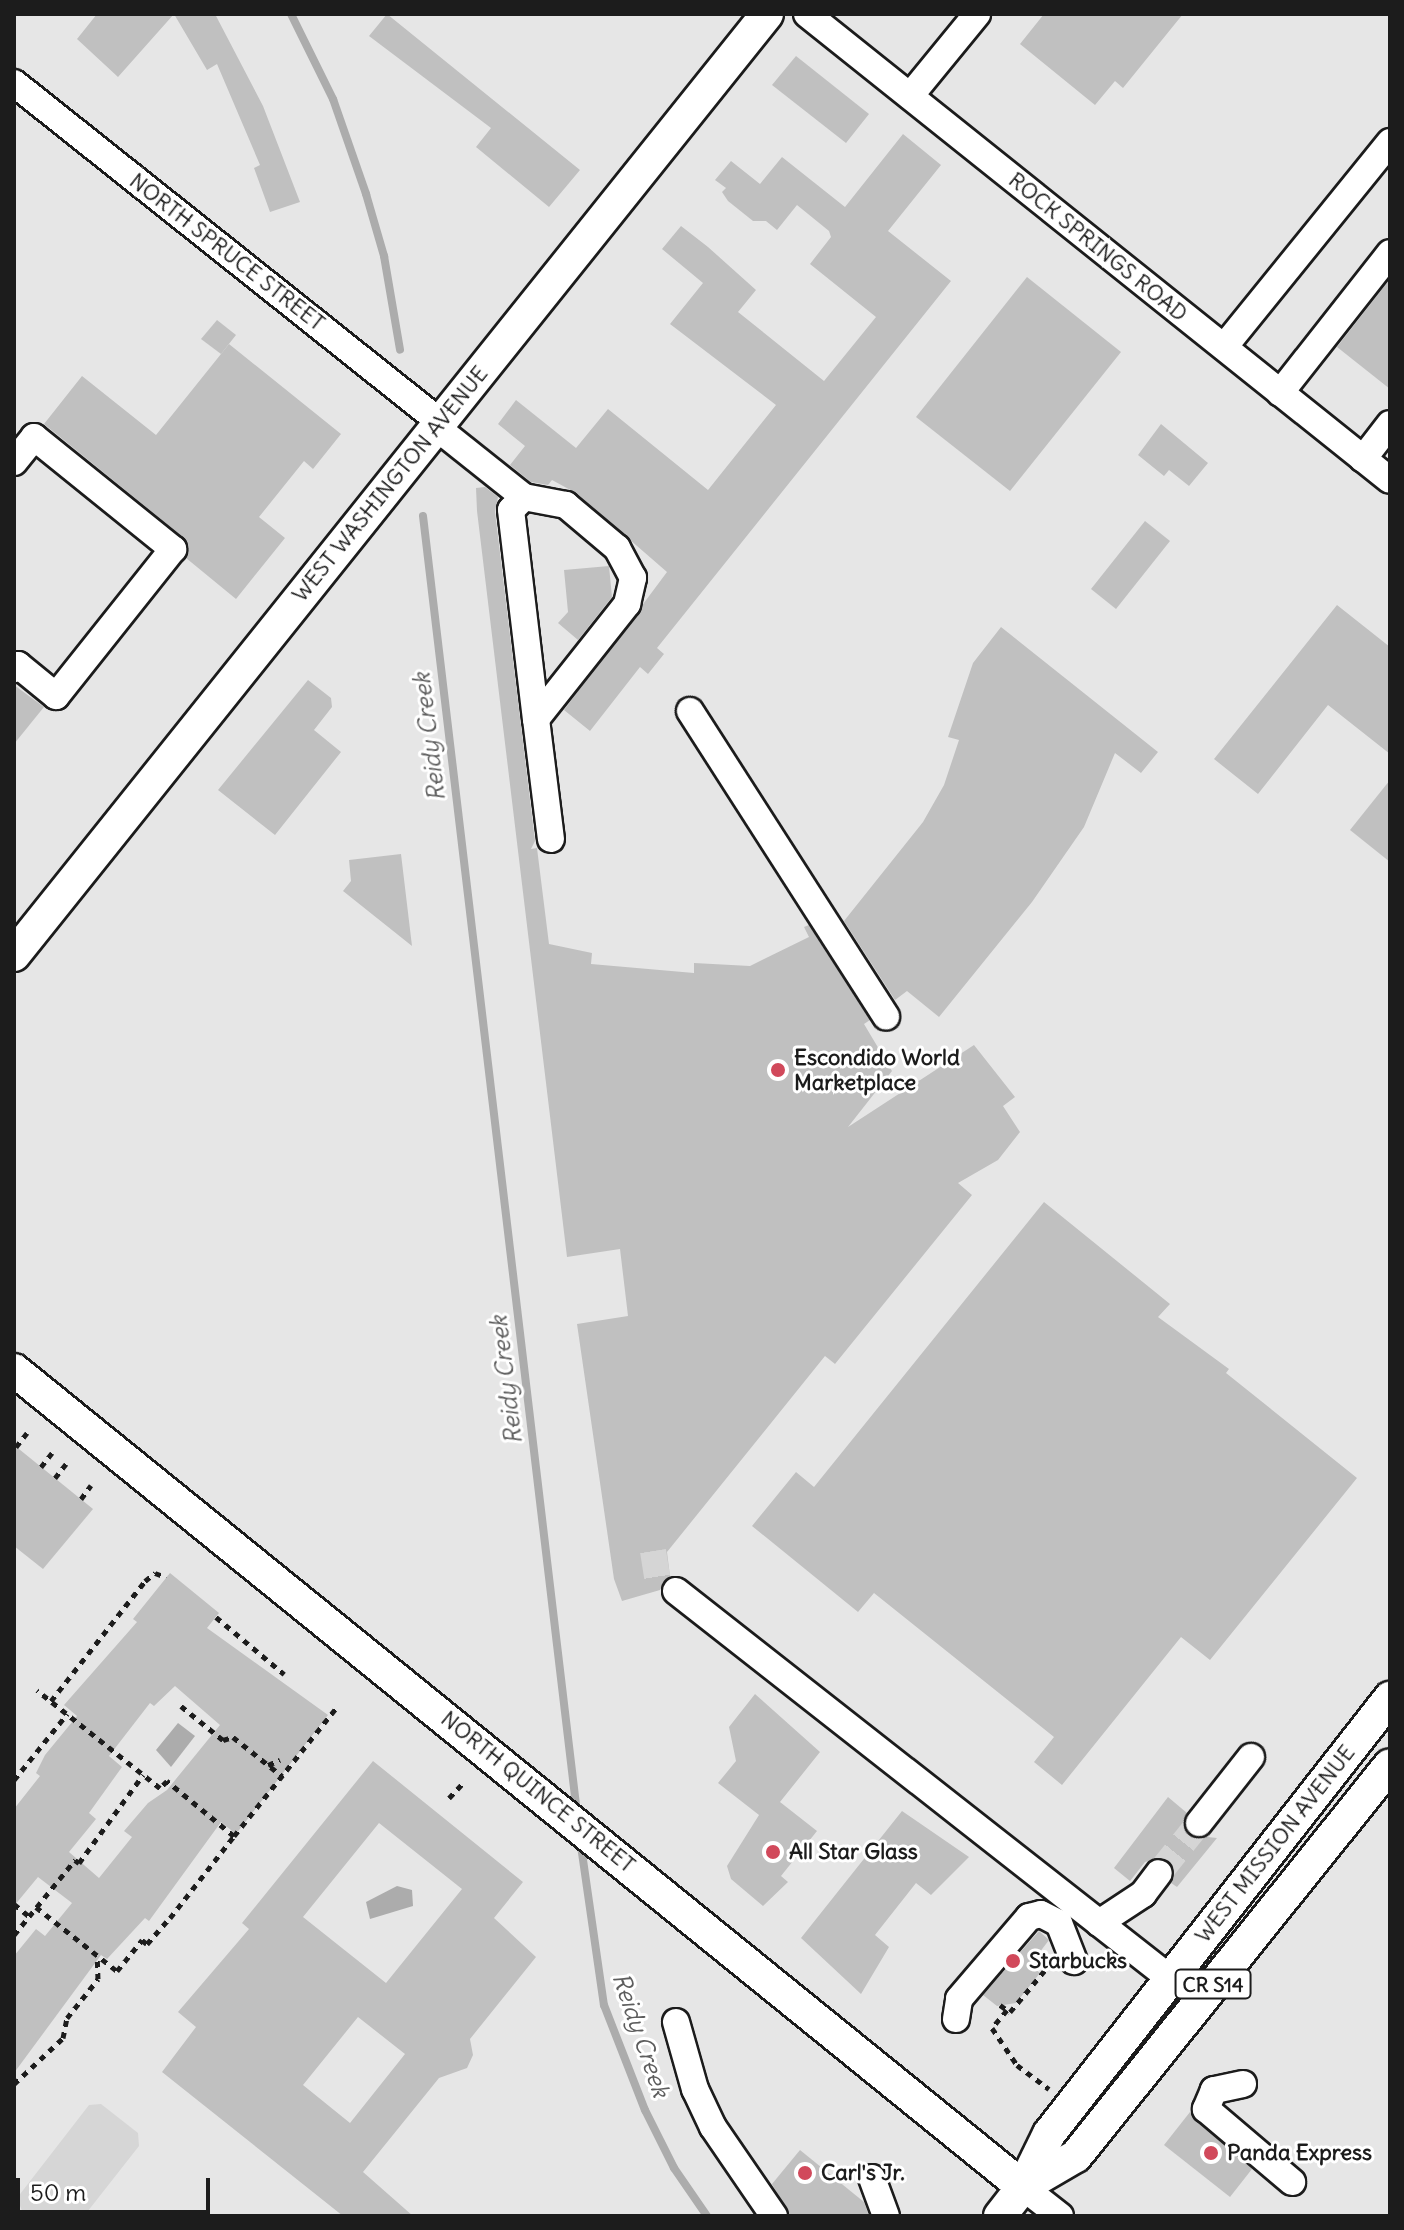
<!DOCTYPE html>
<html>
<head>
<meta charset="utf-8">
<style>
	body { margin:0 }
	#map { position:relative; width:1404px; height:2230px; overflow:hidden; background:#f6f6f6; font-family:Delius,sans-serif }
	div>[style] { position:absolute }
	[style*='--x'] { left:calc(var(--x)*1px); top:calc(var(--y)*1px); width:calc(var(--w)*1px); rotate:calc(var(--a)*1deg) }
	.built>* { inset:0; background:#e6e6e6 }
	.green>* { inset:0; background:#d6d6d6 }
	.water>* { inset:0; background:#acacac }
	.stream>* { height:8px; margin:-4px; padding:0 4px; transform-origin:4px; border-radius:4px; background:#acacac }
	.building>* { inset:0; background:#c0c0c0 }
	.minor-tunnel>* { height:26px; margin-top:-13px; transform-origin:0; background:repeating-linear-gradient(90deg,#d5d5d5 0 26px,transparent 0 39px) }
	.path>* { height:5px; margin-top:-2.5px; transform-origin:0; background:repeating-linear-gradient(90deg,#1c1c1c 0 6px,transparent 0 12px) }
	.roads { filter:drop-shadow(2px 0 #1c1c1c) drop-shadow(-2px 0 #1c1c1c) drop-shadow(0 2px #1c1c1c) drop-shadow(0 -2px #1c1c1c) }
	.minor>* { height:26px; margin:-13px; padding:0 13px; transform-origin:13px; border-radius:13px; background:#fff }
	.major>* { height:32px; margin:-16px; padding:0 16px; transform-origin:16px; border-radius:16px; background:#fff }
	.dots>* { width:22px; height:22px; translate:-50% -50%; box-sizing:border-box; border:4px solid #fff; border-radius:50% }
	span { translate:-50% -50%; white-space:nowrap; text-align:center; line-height:1.15; -webkit-text-stroke:6px #fff; paint-order:stroke }
	.shield-label span { padding:2px 6px; background:#fff; border:2px solid; border-radius:6px; -webkit-text-stroke-width:0 }
	.shield-label { font-size:20px; color:#1c1c1c; font-weight:700 }
	.street-label { font-size:22px; color:#1c1c1c }
	.poi-label { font-size:22px; color:#1c1c1c; font-weight:700 }
	.left { translate:0 -50%; text-align:left }
	.water-label { font-size:24px; color:#5d5d5d; font-style:italic }
	.frame { position:absolute; inset:0; border:16px solid #1c1c1c; pointer-events:none }
	.scale { position:absolute; left:16px; top:2178px; width:194px; height:36px; box-sizing:border-box; border:4px solid #1c1c1c; border-top:0; padding-left:10px; font-size:24px; line-height:28px; white-space:nowrap; color:#1c1c1c; -webkit-text-stroke:6px #fff; paint-order:stroke }
</style>
</head>
<body>
<div id="map">
	<div class="built">
		<div style="clip-path:polygon(14px 14px,1390px 14px,1390px 2216px,14px 2216px)"></div>
	</div>
	<div class="green">
		<div style="clip-path:polygon(101px 2104px,138px 2133px,139px 2146px,84px 2216px,24px 2216px,17px 2198px,89px 2105px)"></div>
	</div>
	<div class="water">
		<div style="clip-path:polygon(178px 1723px,195px 1736px,171px 1767px,156px 1750px)"></div>
		<div style="clip-path:polygon(397px 1886px,412px 1890px,413px 1906px,370px 1919px,366px 1902px)"></div>
	</div>
	<div class="stream">
		<div style="--x:291;--y:14;--w:95;--a:63.7"></div>
		<div style="--x:333;--y:99;--w:101;--a:70.8"></div>
		<div style="--x:366;--y:194;--w:65;--a:73.8"></div>
		<div style="--x:384;--y:256;--w:95;--a:80.3"></div>
		<div style="--x:423;--y:516;--w:1307;--a:83.23"></div>
		<div style="--x:580;--y:1839;--w:168;--a:81.8"></div>
		<div style="--x:604;--y:2005;--w:113;--a:68.7"></div>
		<div style="--x:645;--y:2110;--w:65;--a:63.4"></div>
		<div style="--x:674;--y:2168;--w:58;--a:55.5"></div>
	</div>
	<div class="building">
		<div style="clip-path:polygon(97px 14px,215px 14px,263px 106px,300px 202px,270px 212px,254px 168px,260px 165px,217px 64px,207px 70px,174px 14px,118px 77px,77px 39px)"></div>
		<div style="clip-path:polygon(387px 14px,580px 170px,549px 207px,476px 147px,491px 128px,369px 36px)"></div>
		<div style="clip-path:polygon(1044px 14px,1183px 14px,1123px 88px,1115px 81px,1095px 105px,1020px 44px)"></div>
		<div style="clip-path:polygon(796px 56px,869px 114px,846px 143px,772px 85px)"></div>
		<div style="clip-path:polygon(903px 134px,941px 165px,888px 231px,951px 281px,657px 648px,664px 654px,648px 674px,640px 667px,590px 731px,564px 710px,667px 572px,576px 493px,552px 480px,548px 485px,531px 482px,510px 465px,525px 446px,498px 424px,516px 400px,576px 448px,608px 409px,708px 490px,776px 405px,670px 324px,703px 283px,662px 249px,681px 226px,708px 247px,756px 290px,738px 312px,824px 381px,876px 317px,810px 264px,831px 237px,829px 231px,797px 205px,777px 230px,766px 221px,753px 221px,728px 201px,722px 192px,726px 188px,715px 180px,731px 161px,760px 184px,782px 157px,845px 207px)"></div>
		<div style="clip-path:polygon(1027px 277px,1121px 352px,1010px 491px,916px 417px)"></div>
		<div style="clip-path:polygon(1390px 279px,1390px 389px,1337px 347px)"></div>
		<div style="clip-path:polygon(217px 320px,236px 335px,221px 354px,201px 339px)"></div>
		<div style="clip-path:polygon(229px 344px,341px 434px,313px 469px,304px 461px,259px 517px,285px 538px,236px 599px,186px 558px,188px 544px,183px 537px,44px 424px,82px 376px,156px 435px)"></div>
		<div style="clip-path:polygon(1161px 424px,1208px 463px,1189px 486px,1169px 470px,1164px 476px,1138px 455px)"></div>
		<div style="clip-path:polygon(485px 487px,498px 497px,495px 512px,535px 841px,531px 849px,537px 848px,549px 944px,592px 953px,591px 964px,694px 973px,694px 963px,750px 966px,809px 937px,804px 927px,809px 925px,870px 1020px,864px 1024px,892px 1071px,848px 1127px,974px 1045px,1015px 1097px,1003px 1106px,1020px 1132px,998px 1160px,958px 1183px,972px 1195px,835px 1364px,825px 1356px,667px 1552px,670px 1576px,660px 1590px,622px 1601px,614px 1579px,577px 1324px,628px 1316px,620px 1249px,567px 1257px,477px 511px,476px 488px)"></div>
		<div style="clip-path:polygon(1145px 521px,1170px 541px,1116px 609px,1091px 589px)"></div>
		<div style="clip-path:polygon(609px 566px,612px 597px,578px 640px,558px 623px,568px 612px,564px 570px)"></div>
		<div style="clip-path:polygon(1337px 605px,1390px 647px,1390px 754px,1328px 705px,1258px 794px,1214px 759px)"></div>
		<div style="clip-path:polygon(1001px 627px,1158px 752px,1141px 773px,1115px 753px,1084px 827px,1032px 902px,939px 1017px,907px 991px,895px 1000px,844px 921px,923px 822px,944px 785px,959px 740px,948px 737px,973px 663px)"></div>
		<div style="clip-path:polygon(308px 680px,331px 698px,332px 707px,314px 730px,341px 752px,275px 835px,218px 790px)"></div>
		<div style="clip-path:polygon(14px 685px,44px 707px,14px 744px)"></div>
		<div style="clip-path:polygon(1390px 780px,1390px 862px,1350px 830px)"></div>
		<div style="clip-path:polygon(401px 854px,412px 946px,343px 891px,351px 881px,349px 860px)"></div>
		<div style="clip-path:polygon(1044px 1202px,1170px 1304px,1158px 1317px,1229px 1369px,1226px 1373px,1357px 1478px,1210px 1660px,1181px 1637px,1062px 1785px,1034px 1762px,1054px 1737px,874px 1593px,858px 1612px,752px 1526px,796px 1472px,814px 1487px)"></div>
		<div style="clip-path:polygon(14px 1445px,93px 1509px,43px 1569px,14px 1546px)"></div>
		<div style="clip-path:polygon(evenodd,170px 1573px,219px 1613px,207px 1628px,328px 1715px,236px 1834px,221px 1822px,149px 1921px,145px 1918px,107px 1959px,101px 1955px,14px 2073px,14px 1956px,36px 1929px,45px 1936px,72px 1903px,38px 1877px,14px 1906px,14px 1809px,40px 1776px,36px 1773px,45px 1755px,77px 1716px,64px 1705px,137px 1622px,133px 1619px,170px 1573px,175px 1686px,220px 1725px,167px 1790px,148px 1803px,124px 1831px,132px 1837px,99px 1878px,69px 1852px,96px 1819px,89px 1813px,122px 1767px,109px 1756px,150px 1703px,154px 1706px,175px 1686px)"></div>
		<div style="clip-path:polygon(755px 1694px,820px 1752px,780px 1802px,817px 1831px,781px 1876px,788px 1882px,763px 1906px,731px 1879px,727px 1866px,759px 1815px,718px 1783px,736px 1761px,729px 1727px)"></div>
		<div style="clip-path:polygon(evenodd,373px 1761px,523px 1882px,494px 1918px,536px 1957px,470px 2039px,473px 2055px,467px 2068px,439px 2078px,363px 2172px,413px 2216px,343px 2216px,162px 2072px,196px 2027px,178px 2012px,249px 1929px,242px 1923px,373px 1761px,379px 1823px,462px 1889px,386px 1983px,303px 1917px,379px 1823px,373px 1761px,358px 2017px,405px 2054px,350px 2123px,303px 2085px,358px 2017px)"></div>
		<div style="clip-path:polygon(1168px 1797px,1187px 1813px,1183px 1822px,1189px 1835px,1217px 1838px,1177px 1887px,1171px 1883px,1173px 1866px,1162px 1857px,1145px 1862px,1130px 1881px,1114px 1868px)"></div>
		<div style="clip-path:polygon(902px 1811px,969px 1857px,931px 1895px,916px 1883px,875px 1935px,889px 1947px,861px 1994px,801px 1938px)"></div>
		<div style="clip-path:polygon(1039px 1931px,1049px 1940px,1030px 1965px,1040px 1973px,1016px 2003px,997px 2006px,983px 1995px)"></div>
		<div style="clip-path:polygon(1190px 2112px,1252px 2169px,1230px 2197px,1164px 2145px)"></div>
		<div style="clip-path:polygon(800px 2150px,864px 2202px,869px 2216px,790px 2216px,772px 2184px)"></div>
	</div>
	<div class="minor-tunnel">
		<div style="--x:653;--y:1551;--w:36;--a:81"></div>
		<div style="--x:1159;--y:1873;--w:64;--a:-51.3"></div>
	</div>
	<div class="path">
		<div style="--x:16;--y:1447;--w:18;--a:-52"></div>
		<div style="--x:41;--y:1467;--w:18;--a:-52"></div>
		<div style="--x:55;--y:1478;--w:18;--a:-52"></div>
		<div style="--x:81;--y:1499;--w:17;--a:-54"></div>
		<div style="--x:216;--y:1617;--w:89;--a:40"></div>
		<div style="--x:51;--y:1701;--w:152;--a:-51.9"></div>
		<div style="--x:145;--y:1581;--w:13;--a:-39"></div>
		<div style="--x:155;--y:1573;--w:12;--a:20"></div>
		<div style="--x:181;--y:1706;--w:54;--a:39"></div>
		<div style="--x:223;--y:1740;--w:10;--a:-17"></div>
		<div style="--x:233;--y:1737;--w:63;--a:38.5"></div>
		<div style="--x:268;--y:1765;--w:13;--a:-23"></div>
		<div style="--x:14;--y:1780;--w:85;--a:-51.2"></div>
		<div style="--x:449;--y:1798;--w:23;--a:-47"></div>
		<div style="--x:234;--y:1836;--w:165;--a:-51.4"></div>
		<div style="--x:14;--y:1904;--w:19;--a:39"></div>
		<div style="--x:36;--y:1907;--w:103;--a:38.3"></div>
		<div style="--x:117;--y:1971;--w:40;--a:-51"></div>
		<div style="--x:142;--y:1940;--w:6;--a:39"></div>
		<div style="--x:147;--y:1944;--w:35;--a:-49"></div>
		<div style="--x:170;--y:1918;--w:104;--a:-52"></div>
		<div style="--x:234;--y:1836;--w:87;--a:-140.6"></div>
		<div style="--x:167;--y:1781;--w:10;--a:135"></div>
		<div style="--x:160;--y:1788;--w:157;--a:-141.5"></div>
		<div style="--x:14;--y:1935;--w:97;--a:-50.9"></div>
		<div style="--x:75;--y:1860;--w:5;--a:37"></div>
		<div style="--x:79;--y:1863;--w:109;--a:-54"></div>
		<div style="--x:1000;--y:2005;--w:12;--a:35"></div>
		<div style="--x:1010;--y:2012;--w:62;--a:-50.2"></div>
		<div style="--x:1007;--y:2010;--w:23;--a:130"></div>
		<div style="--x:992;--y:2028;--w:45;--a:56"></div>
		<div style="--x:1017;--y:2065;--w:40;--a:37"></div>
		<div style="--x:14;--y:2084;--w:67;--a:-43.2"></div>
		<div style="--x:63;--y:2038;--w:20;--a:-79"></div>
		<div style="--x:67;--y:2018;--w:50;--a:-51.5"></div>
		<div style="--x:98;--y:1979;--w:23;--a:-92"></div>
	</div>
	<div class="roads">
		<div class="minor">
			<div style="--x:807;--y:14;--w:746;--a:38.64"></div>
			<div style="--x:14;--y:83;--w:544;--a:38.51"></div>
			<div style="--x:910;--y:96;--w:106;--a:-50.7"></div>
			<div style="--x:1224;--y:347;--w:264;--a:-51"></div>
			<div style="--x:1280;--y:393;--w:178;--a:-51.8"></div>
			<div style="--x:436;--y:427;--w:112;--a:38.5"></div>
			<div style="--x:1363;--y:459;--w:44;--a:-52.4"></div>
			<div style="--x:14;--y:462;--w:32;--a:-51"></div>
			<div style="--x:34;--y:437;--w:179;--a:38.9"></div>
			<div style="--x:173;--y:549;--w:188;--a:128.5"></div>
			<div style="--x:56;--y:696;--w:49;--a:-140.8"></div>
			<div style="--x:18;--y:665;--w:6;--a:135"></div>
			<div style="--x:690;--y:711;--w:363;--a:57.3"></div>
			<div style="--x:536;--y:719;--w:147;--a:-51.6"></div>
			<div style="--x:627;--y:604;--w:27;--a:-77"></div>
			<div style="--x:633;--y:578;--w:34;--a:-118"></div>
			<div style="--x:617;--y:548;--w:67;--a:-139.9"></div>
			<div style="--x:566;--y:505;--w:43;--a:-169.2"></div>
			<div style="--x:524;--y:497;--w:18;--a:135"></div>
			<div style="--x:511;--y:510;--w:210;--a:83.2"></div>
			<div style="--x:536;--y:719;--w:121;--a:82.9"></div>
			<div style="--x:676;--y:1591;--w:630;--a:38.11"></div>
			<div style="--x:1199;--y:1823;--w:84;--a:-51.8"></div>
			<div style="--x:1099;--y:1923;--w:53;--a:-33.4"></div>
			<div style="--x:1143;--y:1894;--w:26;--a:-53"></div>
			<div style="--x:956;--y:2019;--w:20;--a:-81"></div>
			<div style="--x:959;--y:1999;--w:108;--a:-49.5"></div>
			<div style="--x:1029;--y:1917;--w:12;--a:-14"></div>
			<div style="--x:1041;--y:1914;--w:20;--a:27"></div>
			<div style="--x:1059;--y:1923;--w:41;--a:68.5"></div>
			<div style="--x:676;--y:2022;--w:70;--a:74.2"></div>
			<div style="--x:695;--y:2089;--w:42;--a:64.7"></div>
			<div style="--x:713;--y:2127;--w:108;--a:55.6"></div>
			<div style="--x:1243;--y:2084;--w:30;--a:168"></div>
			<div style="--x:1214;--y:2090;--w:21;--a:113"></div>
			<div style="--x:1206;--y:2109;--w:113;--a:40.3"></div>
			<div style="--x:872;--y:2178;--w:40;--a:69.8"></div>
			<div style="--x:1023;--y:2187;--w:47;--a:38.1"></div>
		</div>
		<div class="major">
			<div style="--x:14;--y:955;--w:1205;--a:-51.33"></div>
			<div style="--x:14;--y:1370;--w:1298;--a:39"></div>
			<div style="--x:1023;--y:2187;--w:61;--a:-30.3"></div>
			<div style="--x:1076;--y:2156;--w:501;--a:-51.23"></div>
			<div style="--x:1000;--y:2216;--w:37;--a:-52"></div>
			<div style="--x:1023;--y:2187;--w:59;--a:-63.9"></div>
			<div style="--x:1049;--y:2134;--w:554;--a:-51.97"></div>
		</div>
	</div>
	<div class="dots">
		<div style="left:778px;top:1070px;background:#d1495b"></div>
		<div style="left:773px;top:1852px;background:#d1495b"></div>
		<div style="left:1013px;top:1961px;background:#d1495b"></div>
		<div style="left:1211px;top:2153px;background:#d1495b"></div>
		<div style="left:805px;top:2173px;background:#d1495b"></div>
	</div>
	<div class="shield-label">
		<span style="left:1213px;top:1984px">CR S14</span>
	</div>
	<div class="street-label">
		<span style="left:1098px;top:247px;rotate:39deg">ROCK SPRINGS ROAD</span>
		<span style="left:227px;top:252px;rotate:38deg">NORTH SPRUCE STREET</span>
		<span style="left:390px;top:484px;rotate:-51deg">WEST WASHINGTON AVENUE</span>
		<span style="left:538px;top:1792px;rotate:39deg">NORTH QUINCE STREET</span>
		<span style="left:1275px;top:1844px;rotate:-52deg">WEST MISSION AVENUE</span>
	</div>
	<div class="poi-label">
		<span class="left" style="left:794px;top:1070px">Escondido World<br>Marketplace</span>
		<span class="left" style="left:789px;top:1852px">All Star Glass</span>
		<span class="left" style="left:1029px;top:1961px">Starbucks</span>
		<span class="left" style="left:1227px;top:2153px">Panda Express</span>
		<span class="left" style="left:821px;top:2173px">Carl's Jr.</span>
	</div>
	<div class="water-label">
		<span style="left:429px;top:737px;rotate:-97deg">Reidy Creek</span>
		<span style="left:506px;top:1380px;rotate:-97deg">Reidy Creek</span>
		<span style="left:641px;top:2035px;rotate:71deg">Reidy Creek</span>
	</div>
	<div class="frame"></div>
	<div class="scale">50 m</div>
</div>
</body>
</html>
